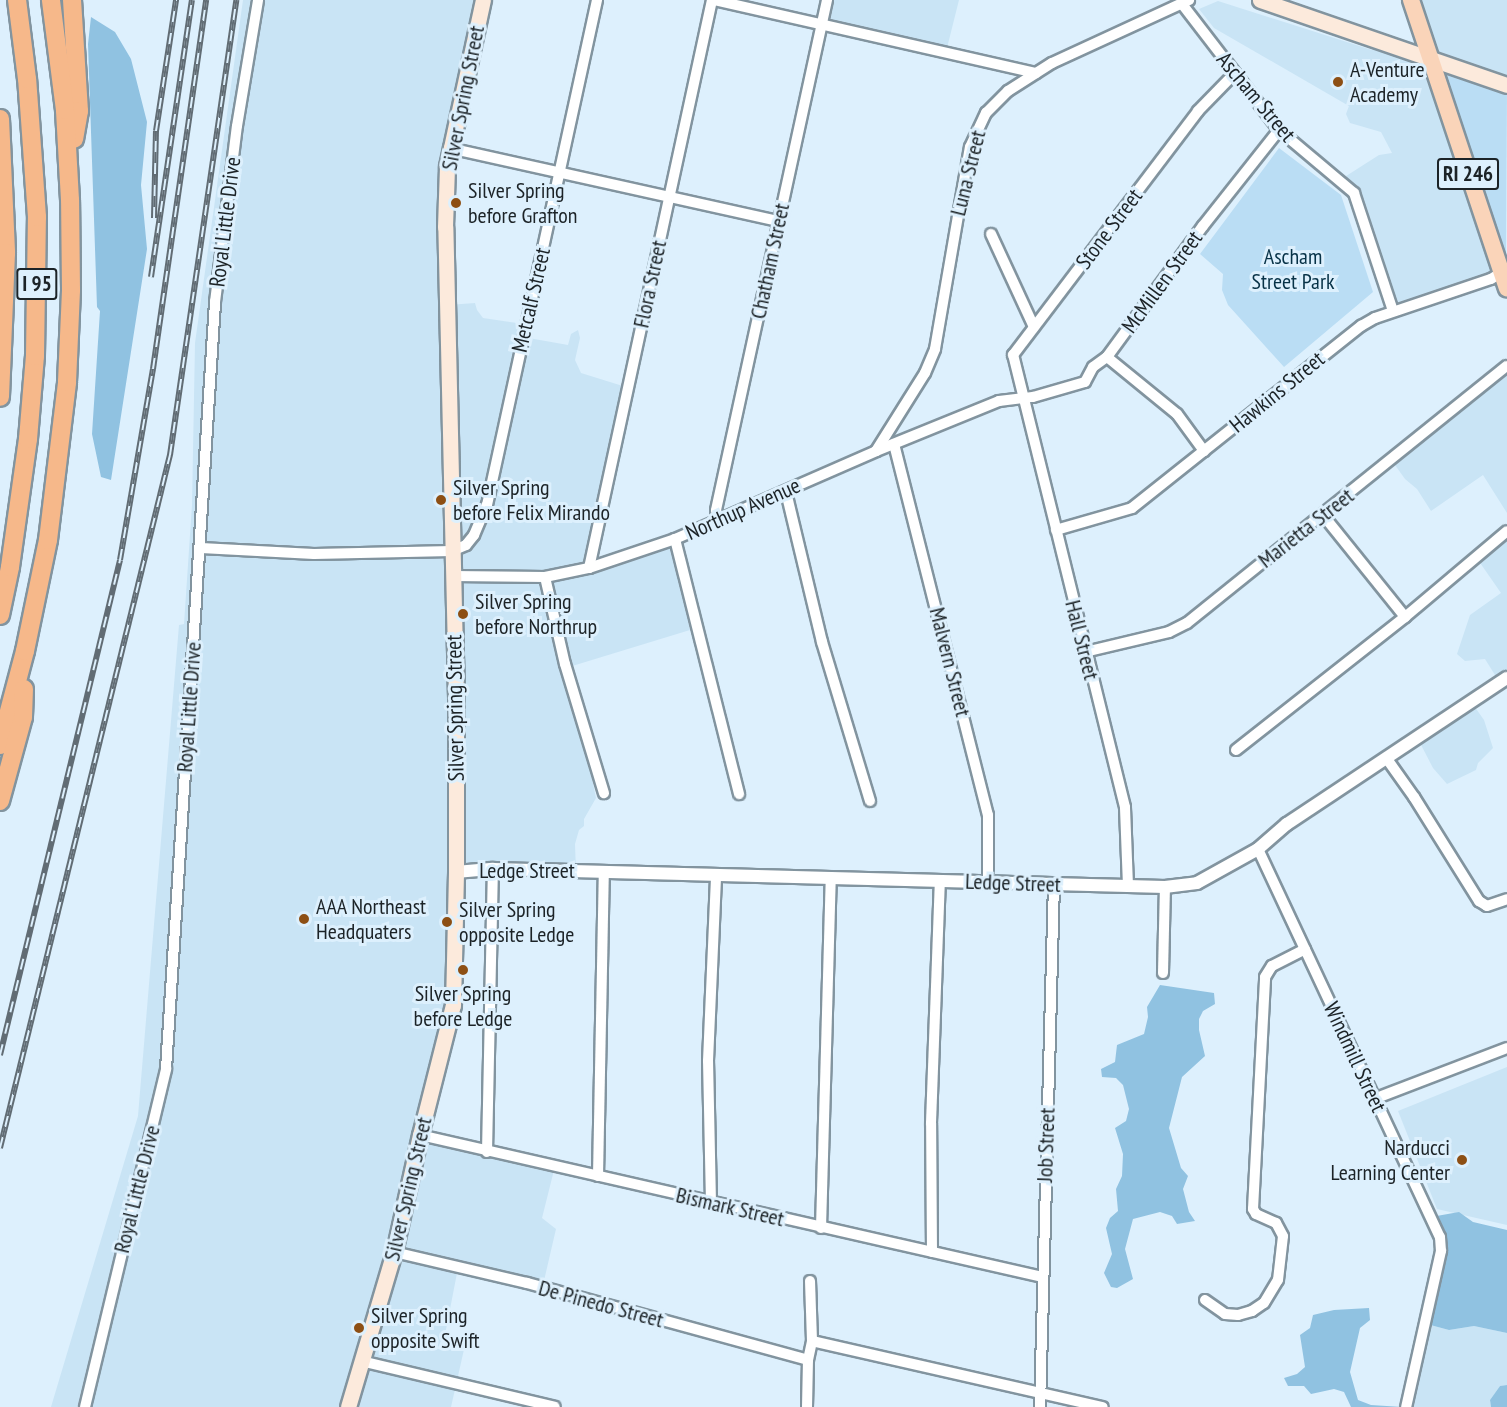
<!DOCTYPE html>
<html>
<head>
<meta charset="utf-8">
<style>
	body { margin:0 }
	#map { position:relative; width:1507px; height:1407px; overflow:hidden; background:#ddf0fd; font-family:"PT Sans Narrow",sans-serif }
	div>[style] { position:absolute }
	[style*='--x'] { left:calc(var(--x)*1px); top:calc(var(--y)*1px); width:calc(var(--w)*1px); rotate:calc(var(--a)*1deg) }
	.built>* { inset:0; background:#c9e4f5 }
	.green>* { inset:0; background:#baddf4 }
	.forest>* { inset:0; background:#90c2e1 }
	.roads { filter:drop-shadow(2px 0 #82949f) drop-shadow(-2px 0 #82949f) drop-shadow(0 2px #82949f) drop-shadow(0 -2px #82949f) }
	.minor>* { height:10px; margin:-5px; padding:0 5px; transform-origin:5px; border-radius:5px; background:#fff }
	.tertiary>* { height:12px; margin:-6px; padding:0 6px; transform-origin:6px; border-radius:6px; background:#fff }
	.secondary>* { height:15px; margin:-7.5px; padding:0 7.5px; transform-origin:7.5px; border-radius:7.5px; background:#fceadc }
	.primary>* { height:16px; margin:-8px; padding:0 8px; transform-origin:8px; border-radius:8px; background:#fad4b9 }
	.motorway>* { height:18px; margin:-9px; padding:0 9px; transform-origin:9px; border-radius:9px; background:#f6b88a }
	.rail>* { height:6px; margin-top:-3px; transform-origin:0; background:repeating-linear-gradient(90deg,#ddf0fd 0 11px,#616c74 0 22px); box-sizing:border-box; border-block:2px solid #616c74 }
	.dots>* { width:16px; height:16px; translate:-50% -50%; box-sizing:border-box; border:3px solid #ddf0fd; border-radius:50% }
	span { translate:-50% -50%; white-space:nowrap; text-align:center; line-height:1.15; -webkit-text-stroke:6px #ddf0fd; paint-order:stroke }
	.shield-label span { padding:2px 4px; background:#ddf0fd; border:2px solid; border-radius:4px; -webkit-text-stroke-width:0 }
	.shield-label { font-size:21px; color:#1c2327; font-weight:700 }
	.poi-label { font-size:22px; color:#1c2327 }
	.left { translate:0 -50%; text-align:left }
	.right { translate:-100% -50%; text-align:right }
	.street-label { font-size:22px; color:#1c2327 }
	.park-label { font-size:22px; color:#073247 }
</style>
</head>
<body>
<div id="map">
	<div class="built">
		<div style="clip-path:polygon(243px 0,479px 0,451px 140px,448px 305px,475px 303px,477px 310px,483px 318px,524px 324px,523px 337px,568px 345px,571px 334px,578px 330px,580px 338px,575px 360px,581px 373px,626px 387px,595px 537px,586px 557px,608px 556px,671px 541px,690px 630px,569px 667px,596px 798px,584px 819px,584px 826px,579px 830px,575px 844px,576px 872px,462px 870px,456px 969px,420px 1134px,555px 1166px,542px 1218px,556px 1229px,543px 1285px,458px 1268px,444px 1340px,465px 1345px,451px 1407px,51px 1407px,138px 1116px,179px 625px,184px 624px,192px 505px,195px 343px)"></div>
		<div style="clip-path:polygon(823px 0,959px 0,947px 48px,818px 21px)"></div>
		<div style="clip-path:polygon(1410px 0,1507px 0,1507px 81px,1430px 54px,1502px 274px,1393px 306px,1343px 178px,1379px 155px,1392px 153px,1381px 132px,1350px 123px,1346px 114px,1349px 106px,1214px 28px,1199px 9px,1218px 1px,1372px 50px,1377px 37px,1423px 50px)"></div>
		<div style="clip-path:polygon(1507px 363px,1507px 513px,1483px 475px,1431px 511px,1417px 489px,1405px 479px,1390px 458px)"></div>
		<div style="clip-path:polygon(1507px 531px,1507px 681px,1500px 683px,1485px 659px,1465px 661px,1457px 654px,1470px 615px,1501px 593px,1476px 557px)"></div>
		<div style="clip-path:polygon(1472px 703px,1484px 720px,1493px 748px,1478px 763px,1476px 770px,1447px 784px,1433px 768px,1419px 741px)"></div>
		<div style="clip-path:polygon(1507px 1067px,1507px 1225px,1437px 1209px,1398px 1111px)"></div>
		<div style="clip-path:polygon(1423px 1323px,1449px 1330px,1474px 1326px,1507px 1333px,1507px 1385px,1500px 1386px,1490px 1400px,1491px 1407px,1402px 1407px)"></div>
	</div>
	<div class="green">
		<div style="clip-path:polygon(1443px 67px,1507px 89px,1506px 259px)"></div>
		<div style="clip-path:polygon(1279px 148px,1341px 195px,1373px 292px,1284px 367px,1228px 305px,1222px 290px,1223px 274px,1200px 254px)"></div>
	</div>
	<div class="forest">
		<div style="clip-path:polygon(91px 17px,115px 32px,131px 59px,147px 122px,141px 185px,147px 249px,111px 480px,101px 477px,92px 434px,100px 311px,97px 307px,88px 44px)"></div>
		<div style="clip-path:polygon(1160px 985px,1214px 993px,1215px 1004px,1203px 1011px,1199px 1019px,1199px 1030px,1205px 1056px,1182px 1077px,1169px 1128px,1181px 1168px,1188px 1176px,1183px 1189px,1189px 1212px,1195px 1221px,1177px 1224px,1172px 1216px,1160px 1212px,1133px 1219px,1125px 1249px,1133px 1279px,1117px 1288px,1111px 1287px,1104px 1273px,1112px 1254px,1106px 1228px,1110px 1218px,1118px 1211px,1116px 1189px,1122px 1176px,1123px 1154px,1115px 1128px,1126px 1121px,1129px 1109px,1123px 1085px,1116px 1078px,1102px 1077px,1101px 1069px,1115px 1062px,1117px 1045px,1144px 1034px,1148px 1017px,1147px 1007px)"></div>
		<div style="clip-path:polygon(1459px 1212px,1473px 1222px,1507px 1230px,1507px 1333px,1474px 1326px,1449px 1330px,1423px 1323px,1440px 1242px,1431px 1217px)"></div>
		<div style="clip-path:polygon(1369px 1308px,1370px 1320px,1360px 1328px,1350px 1372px,1358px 1400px,1371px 1405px,1402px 1407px,1351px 1407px,1344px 1392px,1334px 1389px,1311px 1394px,1304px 1386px,1288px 1386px,1284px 1378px,1297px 1374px,1305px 1367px,1300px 1335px,1310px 1328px,1313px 1315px,1334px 1310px)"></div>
		<div style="clip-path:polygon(1507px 1385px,1507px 1407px,1491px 1407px,1490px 1400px,1500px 1386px)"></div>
	</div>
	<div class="roads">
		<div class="minor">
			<div style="--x:714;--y:0;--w:330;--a:12.8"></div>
			<div style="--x:1182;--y:4;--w:159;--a:52.4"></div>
			<div style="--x:1279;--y:130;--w:98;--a:40"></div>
			<div style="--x:1354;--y:193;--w:124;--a:71.7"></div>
			<div style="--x:449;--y:148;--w:336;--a:12.5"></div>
			<div style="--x:991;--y:234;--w:102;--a:65.2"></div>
			<div style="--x:1107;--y:357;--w:90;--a:39.2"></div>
			<div style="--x:1177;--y:414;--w:46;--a:53.9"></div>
			<div style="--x:894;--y:444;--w:383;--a:75.8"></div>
			<div style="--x:988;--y:815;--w:68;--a:90"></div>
			<div style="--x:876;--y:451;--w:92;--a:-57.9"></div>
			<div style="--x:925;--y:373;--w:26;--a:-67"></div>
			<div style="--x:935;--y:349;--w:205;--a:-80.2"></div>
			<div style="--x:970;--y:147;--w:38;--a:-65"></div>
			<div style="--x:986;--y:113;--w:31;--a:-45"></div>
			<div style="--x:1008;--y:91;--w:52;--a:-32.5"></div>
			<div style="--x:1052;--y:63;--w:151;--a:-24.7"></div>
			<div style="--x:786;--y:492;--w:154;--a:76.5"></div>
			<div style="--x:822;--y:642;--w:166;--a:73.2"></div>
			<div style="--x:1323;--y:515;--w:131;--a:51.2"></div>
			<div style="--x:719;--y:522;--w:12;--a:-104"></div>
			<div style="--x:716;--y:510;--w:522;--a:-77.72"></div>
			<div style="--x:1056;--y:530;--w:79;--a:-16.1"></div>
			<div style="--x:1132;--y:508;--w:293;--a:-38.5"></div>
			<div style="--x:1361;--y:326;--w:16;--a:-30"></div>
			<div style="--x:1375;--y:318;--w:122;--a:-18.6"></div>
			<div style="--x:1491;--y:279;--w:13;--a:-32"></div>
			<div style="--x:675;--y:539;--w:263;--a:75.9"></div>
			<div style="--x:201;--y:548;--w:113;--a:3"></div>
			<div style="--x:314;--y:554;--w:138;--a:-1.2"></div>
			<div style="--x:452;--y:551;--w:15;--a:-23"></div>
			<div style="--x:466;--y:545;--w:13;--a:-51"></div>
			<div style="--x:474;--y:535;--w:33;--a:-67"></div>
			<div style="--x:487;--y:505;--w:517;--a:-77.71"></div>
			<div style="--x:589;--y:568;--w:581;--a:-77.78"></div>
			<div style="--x:453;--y:576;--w:92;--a:0.6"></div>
			<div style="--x:545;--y:577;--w:45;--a:-11.6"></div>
			<div style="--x:589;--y:568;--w:91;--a:-18.6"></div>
			<div style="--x:675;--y:539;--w:219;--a:-23.6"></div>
			<div style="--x:876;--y:451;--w:133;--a:-22.1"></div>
			<div style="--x:999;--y:401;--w:34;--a:-7"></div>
			<div style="--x:1033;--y:397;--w:54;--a:-16.1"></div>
			<div style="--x:1085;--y:382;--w:17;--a:-62"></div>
			<div style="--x:1093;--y:367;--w:17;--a:-36"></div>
			<div style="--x:1107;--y:357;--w:162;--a:-53.8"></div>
			<div style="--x:1203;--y:226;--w:122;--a:-51.6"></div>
			<div style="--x:545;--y:577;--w:89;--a:77.1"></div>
			<div style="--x:565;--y:664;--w:135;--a:73.2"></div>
			<div style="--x:1085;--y:652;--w:86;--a:-13.4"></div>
			<div style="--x:1169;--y:632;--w:20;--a:-27"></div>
			<div style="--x:1187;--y:623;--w:410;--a:-38.8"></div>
			<div style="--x:1236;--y:750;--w:215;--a:-38.2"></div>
			<div style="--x:1405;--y:617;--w:133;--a:-40.1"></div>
			<div style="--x:1387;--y:759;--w:47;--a:54.6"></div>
			<div style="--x:1414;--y:797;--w:123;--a:58"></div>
			<div style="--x:1479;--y:901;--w:9;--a:32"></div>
			<div style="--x:1487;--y:906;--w:21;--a:-19"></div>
			<div style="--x:1258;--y:849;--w:429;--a:64.9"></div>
			<div style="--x:1440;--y:1237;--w:14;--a:86"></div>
			<div style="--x:1441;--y:1251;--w:160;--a:102.6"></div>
			<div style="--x:1128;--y:886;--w:79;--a:-92.2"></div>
			<div style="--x:1125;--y:807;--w:466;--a:-103.9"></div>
			<div style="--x:1013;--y:355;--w:306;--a:-52.8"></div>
			<div style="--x:1198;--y:111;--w:53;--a:-45.8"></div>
			<div style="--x:1163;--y:973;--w:86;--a:-88.7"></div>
			<div style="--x:1374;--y:1099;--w:142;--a:-21"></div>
			<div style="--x:420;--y:1135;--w:638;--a:12.86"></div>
			<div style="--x:487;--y:1152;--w:283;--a:-88.8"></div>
			<div style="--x:598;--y:1176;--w:304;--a:-88.9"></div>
			<div style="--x:711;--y:1203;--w:142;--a:-91.2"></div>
			<div style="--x:708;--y:1061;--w:186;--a:-87.5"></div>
			<div style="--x:821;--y:1228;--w:351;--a:-88.4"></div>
			<div style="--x:394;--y:1252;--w:137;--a:13.1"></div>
			<div style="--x:527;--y:1283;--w:291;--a:15.3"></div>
			<div style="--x:932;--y:1252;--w:129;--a:-90.4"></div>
			<div style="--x:931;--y:1123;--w:243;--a:-87.9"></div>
			<div style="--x:1205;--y:1300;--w:24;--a:35"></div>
			<div style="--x:1225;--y:1314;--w:13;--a:4"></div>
			<div style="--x:1238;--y:1315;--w:15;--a:-16"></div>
			<div style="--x:1252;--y:1311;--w:14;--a:-34"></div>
			<div style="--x:1264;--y:1303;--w:27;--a:-59"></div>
			<div style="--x:1278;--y:1280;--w:44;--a:-83.5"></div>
			<div style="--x:1283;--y:1236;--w:15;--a:-118"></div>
			<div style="--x:1276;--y:1223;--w:22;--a:-156"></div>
			<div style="--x:1256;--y:1214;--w:6;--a:-121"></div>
			<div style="--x:1253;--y:1209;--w:232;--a:-87"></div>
			<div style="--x:1265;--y:977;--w:13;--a:-58"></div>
			<div style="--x:1272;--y:966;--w:37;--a:-27"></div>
			<div style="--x:812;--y:1341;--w:298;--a:12.8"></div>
			<div style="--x:361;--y:1361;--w:199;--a:13.3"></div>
			<div style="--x:85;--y:1407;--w:348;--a:-76.5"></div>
			<div style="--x:166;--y:1069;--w:769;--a:-86.34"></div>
			<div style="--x:215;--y:302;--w:177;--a:-82.9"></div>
			<div style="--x:237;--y:126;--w:128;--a:-80.5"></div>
			<div style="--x:807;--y:1407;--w:47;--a:-88.8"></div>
			<div style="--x:808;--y:1360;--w:19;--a:-78"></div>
			<div style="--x:812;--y:1341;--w:60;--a:-91.9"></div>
			<div style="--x:1040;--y:1407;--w:523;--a:-88.47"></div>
		</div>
		<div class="tertiary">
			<div style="--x:456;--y:872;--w:37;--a:-5"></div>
			<div style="--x:493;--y:869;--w:79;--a:1.5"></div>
			<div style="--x:572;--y:871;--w:593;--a:1.55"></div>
			<div style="--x:1165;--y:887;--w:32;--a:-7"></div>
			<div style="--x:1197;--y:883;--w:70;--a:-29.1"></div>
			<div style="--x:1258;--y:849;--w:38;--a:-41"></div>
			<div style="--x:1287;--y:824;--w:264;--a:-33.6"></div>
		</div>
		<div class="secondary">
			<div style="--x:1260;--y:0;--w:261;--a:19"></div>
			<div style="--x:348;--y:1407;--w:162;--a:-73.5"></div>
			<div style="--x:394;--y:1252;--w:120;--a:-77.5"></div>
			<div style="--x:420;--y:1135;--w:134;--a:-75.8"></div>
			<div style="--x:453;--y:1005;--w:133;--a:-88.7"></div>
			<div style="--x:456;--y:872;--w:175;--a:-90"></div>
			<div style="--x:456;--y:697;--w:470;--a:-91.3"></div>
			<div style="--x:445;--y:227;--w:61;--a:-88.1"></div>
			<div style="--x:447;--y:166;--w:170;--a:-77.8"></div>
		</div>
		<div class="primary">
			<div style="--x:1411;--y:0;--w:304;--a:71.6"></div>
		</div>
		<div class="motorway">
			<div style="--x:72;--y:0;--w:111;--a:86.4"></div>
			<div style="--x:79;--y:111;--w:28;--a:100"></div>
			<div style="--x:0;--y:119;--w:134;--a:87.4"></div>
			<div style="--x:6;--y:253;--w:144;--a:92.4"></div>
			<div style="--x:0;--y:615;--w:49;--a:-78.2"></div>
			<div style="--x:10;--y:567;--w:129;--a:-82"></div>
			<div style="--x:28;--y:439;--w:83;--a:-85.2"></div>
			<div style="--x:35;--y:356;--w:139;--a:-89.2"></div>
			<div style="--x:37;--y:217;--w:138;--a:-94.1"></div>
			<div style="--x:27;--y:79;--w:80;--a:-97.2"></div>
			<div style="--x:0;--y:745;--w:97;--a:-75.1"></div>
			<div style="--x:25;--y:651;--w:113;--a:-78.3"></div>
			<div style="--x:48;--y:540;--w:159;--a:-83.1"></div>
			<div style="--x:67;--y:382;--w:92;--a:-87.5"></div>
			<div style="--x:71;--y:290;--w:90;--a:-90.6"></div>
			<div style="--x:70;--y:200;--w:90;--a:-93.2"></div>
			<div style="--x:65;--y:110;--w:111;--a:-97.3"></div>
			<div style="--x:0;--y:801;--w:87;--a:-74.7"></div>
			<div style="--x:23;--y:717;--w:28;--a:-88"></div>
		</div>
	</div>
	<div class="rail">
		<div style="--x:154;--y:218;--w:87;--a:-88.7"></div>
		<div style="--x:156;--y:131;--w:133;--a:-81.3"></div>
		<div style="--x:151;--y:277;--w:280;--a:-81.6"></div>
		<div style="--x:0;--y:1055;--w:509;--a:-76.37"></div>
		<div style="--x:120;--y:560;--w:194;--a:-80.2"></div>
		<div style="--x:153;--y:369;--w:373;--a:-81.8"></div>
		<div style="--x:0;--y:1148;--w:714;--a:-76.22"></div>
		<div style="--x:170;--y:455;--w:460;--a:-81.7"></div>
	</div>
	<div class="dots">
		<div style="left:1338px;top:82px;background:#8d4f14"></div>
		<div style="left:456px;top:203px;background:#8d4f14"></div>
		<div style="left:441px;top:500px;background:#8d4f14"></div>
		<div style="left:463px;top:614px;background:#8d4f14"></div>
		<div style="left:304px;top:919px;background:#8d4f14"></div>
		<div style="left:447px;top:922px;background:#8d4f14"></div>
		<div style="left:463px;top:970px;background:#8d4f14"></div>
		<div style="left:1462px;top:1160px;background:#8d4f14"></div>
		<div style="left:359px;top:1328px;background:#8d4f14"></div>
	</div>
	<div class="shield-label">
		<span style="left:1468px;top:174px">RI 246</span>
		<span style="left:37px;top:284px">I 95</span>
	</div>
	<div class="poi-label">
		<span class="left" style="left:1350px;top:82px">A-Venture<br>Academy</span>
		<span class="left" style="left:468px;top:203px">Silver Spring<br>before Grafton</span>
		<span class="left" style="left:453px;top:500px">Silver Spring<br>before Felix Mirando</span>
		<span class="left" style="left:475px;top:614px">Silver Spring<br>before Northrup</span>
		<span class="left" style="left:316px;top:919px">AAA Northeast<br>Headquaters</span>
		<span class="left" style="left:459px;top:922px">Silver Spring<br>opposite Ledge</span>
		<span style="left:463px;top:1006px">Silver Spring<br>before Ledge</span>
		<span class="right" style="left:1450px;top:1160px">Narducci<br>Learning Center</span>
		<span class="left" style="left:371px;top:1328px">Silver Spring<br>opposite Swift</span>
	</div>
	<div class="street-label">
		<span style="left:1256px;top:97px;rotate:50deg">Ascham Street</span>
		<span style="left:463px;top:98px;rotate:-79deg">Silver Spring Street</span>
		<span style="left:968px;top:173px;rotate:-76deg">Luna Street</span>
		<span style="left:225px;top:222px;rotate:-83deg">Royal Little Drive</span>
		<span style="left:1109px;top:229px;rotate:-53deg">Stone Street</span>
		<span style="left:770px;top:261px;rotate:-78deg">Chatham Street</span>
		<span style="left:1162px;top:282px;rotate:-54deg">McMillen Street</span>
		<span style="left:650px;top:284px;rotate:-78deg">Flora Street</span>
		<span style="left:531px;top:300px;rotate:-77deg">Metcalf Street</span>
		<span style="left:1277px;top:392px;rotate:-39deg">Hawkins Street</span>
		<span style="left:743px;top:509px;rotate:-24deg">Northup Avenue</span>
		<span style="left:1306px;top:528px;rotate:-38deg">Marietta Street</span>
		<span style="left:1082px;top:640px;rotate:76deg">Hall Street</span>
		<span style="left:950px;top:662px;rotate:76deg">Malvern Street</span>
		<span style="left:189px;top:707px;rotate:-86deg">Royal Little Drive</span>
		<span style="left:455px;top:708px;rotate:-91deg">Silver Spring Street</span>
		<span style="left:527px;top:871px">Ledge Street</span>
		<span style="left:1013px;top:883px;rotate:2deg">Ledge Street</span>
		<span style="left:1355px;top:1057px;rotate:65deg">Windmill Street</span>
		<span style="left:1046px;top:1145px;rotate:-88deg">Job Street</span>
		<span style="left:137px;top:1189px;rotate:-76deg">Royal Little Drive</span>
		<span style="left:408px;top:1189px;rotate:-77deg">Silver Spring Street</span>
		<span style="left:730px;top:1207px;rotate:13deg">Bismark Street</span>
		<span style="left:601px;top:1304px;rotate:15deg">De Pinedo Street</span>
	</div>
	<div class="park-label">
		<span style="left:1293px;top:269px">Ascham<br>Street Park</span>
	</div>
</div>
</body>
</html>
